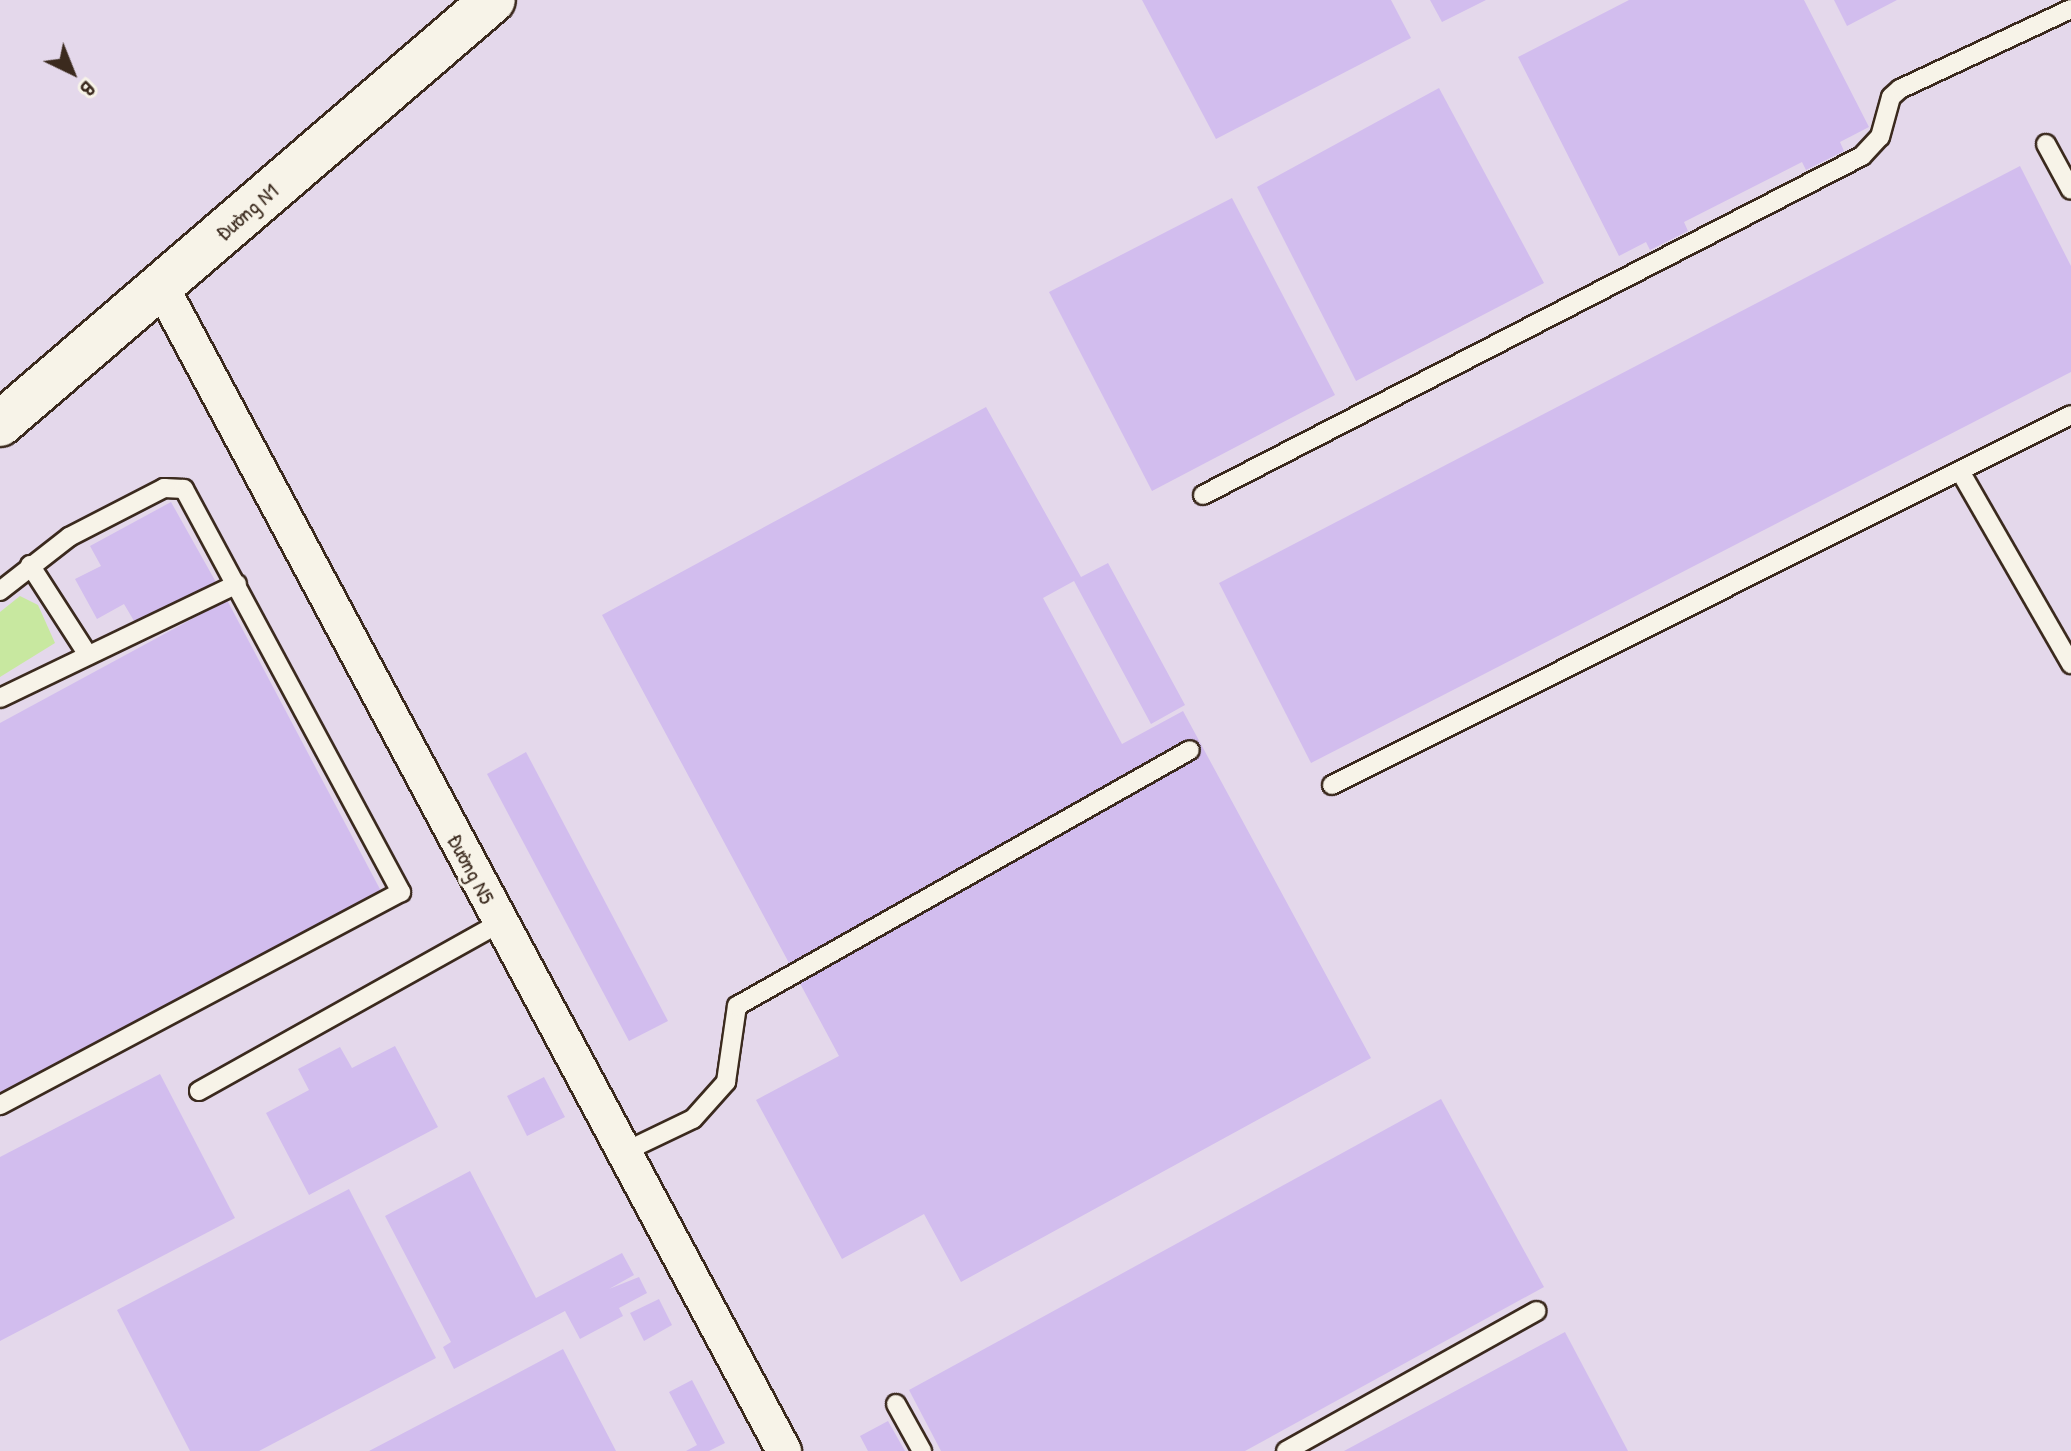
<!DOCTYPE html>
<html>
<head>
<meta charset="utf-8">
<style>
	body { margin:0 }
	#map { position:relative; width:2071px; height:1451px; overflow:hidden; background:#ece3ea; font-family:"Patrick Hand",sans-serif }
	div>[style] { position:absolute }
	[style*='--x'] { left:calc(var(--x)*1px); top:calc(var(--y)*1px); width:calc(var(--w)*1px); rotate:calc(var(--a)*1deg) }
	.built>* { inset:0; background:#e4d8eb }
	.green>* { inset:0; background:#c8e8a0 }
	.building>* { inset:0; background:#d2bdee }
	.roads { filter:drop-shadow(2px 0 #3b2a1e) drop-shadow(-2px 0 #3b2a1e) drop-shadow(0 2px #3b2a1e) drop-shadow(0 -2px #3b2a1e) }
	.lane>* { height:18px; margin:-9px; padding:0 9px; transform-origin:9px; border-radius:9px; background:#f7f3e8 }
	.street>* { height:34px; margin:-17px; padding:0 17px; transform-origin:17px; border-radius:17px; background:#f7f3e8 }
	.secondary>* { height:44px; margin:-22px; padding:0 22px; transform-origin:22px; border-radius:22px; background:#f7f3e8 }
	span { translate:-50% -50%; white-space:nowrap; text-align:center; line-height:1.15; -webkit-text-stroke:6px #f7f3e8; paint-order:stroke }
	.street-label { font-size:22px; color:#3b2a1e }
	.north { position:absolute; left:32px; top:32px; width:80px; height:80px; -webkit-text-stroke:6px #f7f3e8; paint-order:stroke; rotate:137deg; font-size:22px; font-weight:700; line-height:32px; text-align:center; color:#3b2a1e }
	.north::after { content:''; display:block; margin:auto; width:28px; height:36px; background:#3b2a1e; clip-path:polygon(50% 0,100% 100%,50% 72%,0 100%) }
</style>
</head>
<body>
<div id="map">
	<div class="built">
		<div style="clip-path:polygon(0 0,2071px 0,2071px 1451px,0 1451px)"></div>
	</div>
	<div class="green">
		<div style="clip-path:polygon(20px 596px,38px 605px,55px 643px,0 677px,0 612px)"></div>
	</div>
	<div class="building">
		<div style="clip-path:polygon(1142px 0,1391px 0,1411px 38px,1216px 139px)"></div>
		<div style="clip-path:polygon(1430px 0,1486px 0,1442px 22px)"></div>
		<div style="clip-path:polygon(1629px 0,1804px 0,1869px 127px,1840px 142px,1844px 151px,1806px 170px,1802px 162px,1684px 222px,1688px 231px,1650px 250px,1646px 242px,1619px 256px,1518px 57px)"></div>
		<div style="clip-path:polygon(1834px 0,1897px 0,1847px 26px)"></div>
		<div style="clip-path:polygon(1439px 88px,1544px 283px,1356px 381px,1257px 187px)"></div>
		<div style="clip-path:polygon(2020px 166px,2071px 266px,2071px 372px,1311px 763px,1219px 583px)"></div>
		<div style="clip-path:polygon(1232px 198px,1335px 395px,1152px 491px,1049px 292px)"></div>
		<div style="clip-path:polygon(986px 407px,1081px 577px,1108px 563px,1185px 705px,1151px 724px,1074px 581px,1043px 598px,1122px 744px,1183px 711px,1371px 1058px,961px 1282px,924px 1214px,842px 1259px,756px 1100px,839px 1056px,602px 615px)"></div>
		<div style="clip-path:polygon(171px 502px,217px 584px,137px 626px,124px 604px,97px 619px,75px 579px,101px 566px,90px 546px)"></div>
		<div style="clip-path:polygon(227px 600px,382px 893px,0 1096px,0 723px)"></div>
		<div style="clip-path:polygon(526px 752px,668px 1021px,629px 1041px,487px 774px)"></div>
		<div style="clip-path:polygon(395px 1046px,438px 1127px,309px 1195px,266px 1113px,309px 1090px,298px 1069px,340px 1047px,352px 1068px)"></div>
		<div style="clip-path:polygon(160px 1074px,235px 1218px,0 1341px,0 1157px)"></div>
		<div style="clip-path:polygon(544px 1077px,565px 1117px,527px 1136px,507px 1096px)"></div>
		<div style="clip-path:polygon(1441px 1099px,1544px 1287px,1245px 1451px,941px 1451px,909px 1390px)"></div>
		<div style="clip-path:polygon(470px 1171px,536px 1298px,622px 1253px,634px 1275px,609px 1289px,639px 1277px,647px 1293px,619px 1308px,623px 1316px,580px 1339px,565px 1311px,454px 1369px,443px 1347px,451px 1342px,385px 1216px)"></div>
		<div style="clip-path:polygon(349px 1189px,436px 1358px,259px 1451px,190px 1451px,117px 1310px)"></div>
		<div style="clip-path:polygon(659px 1299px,672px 1325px,644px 1341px,630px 1313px)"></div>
		<div style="clip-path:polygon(1565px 1332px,1628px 1451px,1344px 1451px)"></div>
		<div style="clip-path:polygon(563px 1349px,616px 1451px,369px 1451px,516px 1374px)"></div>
		<div style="clip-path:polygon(692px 1380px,725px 1443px,709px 1451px,686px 1451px,697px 1445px,669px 1392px)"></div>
		<div style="clip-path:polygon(888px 1421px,905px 1451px,868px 1451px,860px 1436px)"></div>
	</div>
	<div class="roads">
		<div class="lane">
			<div style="--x:2046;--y:144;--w:52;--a:61.5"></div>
			<div style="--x:1960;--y:471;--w:223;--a:60.1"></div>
			<div style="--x:1203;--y:495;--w:741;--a:-27.22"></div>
			<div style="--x:1862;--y:156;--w:26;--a:-47"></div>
			<div style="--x:1880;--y:137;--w:41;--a:-74.6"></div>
			<div style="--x:1891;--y:97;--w:12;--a:-42"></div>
			<div style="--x:1900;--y:89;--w:189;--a:-25.1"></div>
			<div style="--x:30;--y:565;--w:103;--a:57.2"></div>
			<div style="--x:0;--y:591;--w:88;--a:-38"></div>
			<div style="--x:69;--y:537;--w:107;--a:-27.3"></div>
			<div style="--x:164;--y:488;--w:20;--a:3"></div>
			<div style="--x:184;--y:489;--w:458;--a:61.7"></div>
			<div style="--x:401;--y:892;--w:454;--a:152"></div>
			<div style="--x:0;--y:698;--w:263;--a:-25.7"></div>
			<div style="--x:1332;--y:785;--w:826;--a:-26.6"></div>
			<div style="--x:199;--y:1091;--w:345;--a:-29.2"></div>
			<div style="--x:624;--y:1152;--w:76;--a:-25.6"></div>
			<div style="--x:693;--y:1119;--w:50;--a:-48.3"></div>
			<div style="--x:726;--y:1082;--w:77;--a:-81.8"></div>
			<div style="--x:737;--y:1006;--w:520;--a:-29.47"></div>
			<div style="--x:896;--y:1404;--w:54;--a:61"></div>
			<div style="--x:1286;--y:1451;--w:287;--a:-29.2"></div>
		</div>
		<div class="street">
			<div style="--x:161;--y:286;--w:1321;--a:61.86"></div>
		</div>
		<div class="secondary">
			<div style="--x:0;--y:424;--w:650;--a:-40.7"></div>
		</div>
	</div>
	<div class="street-label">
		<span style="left:247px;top:212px;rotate:-41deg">Đường N1</span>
		<span style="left:471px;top:869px;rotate:62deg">Đường N5</span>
	</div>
	<div class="north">B</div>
</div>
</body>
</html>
